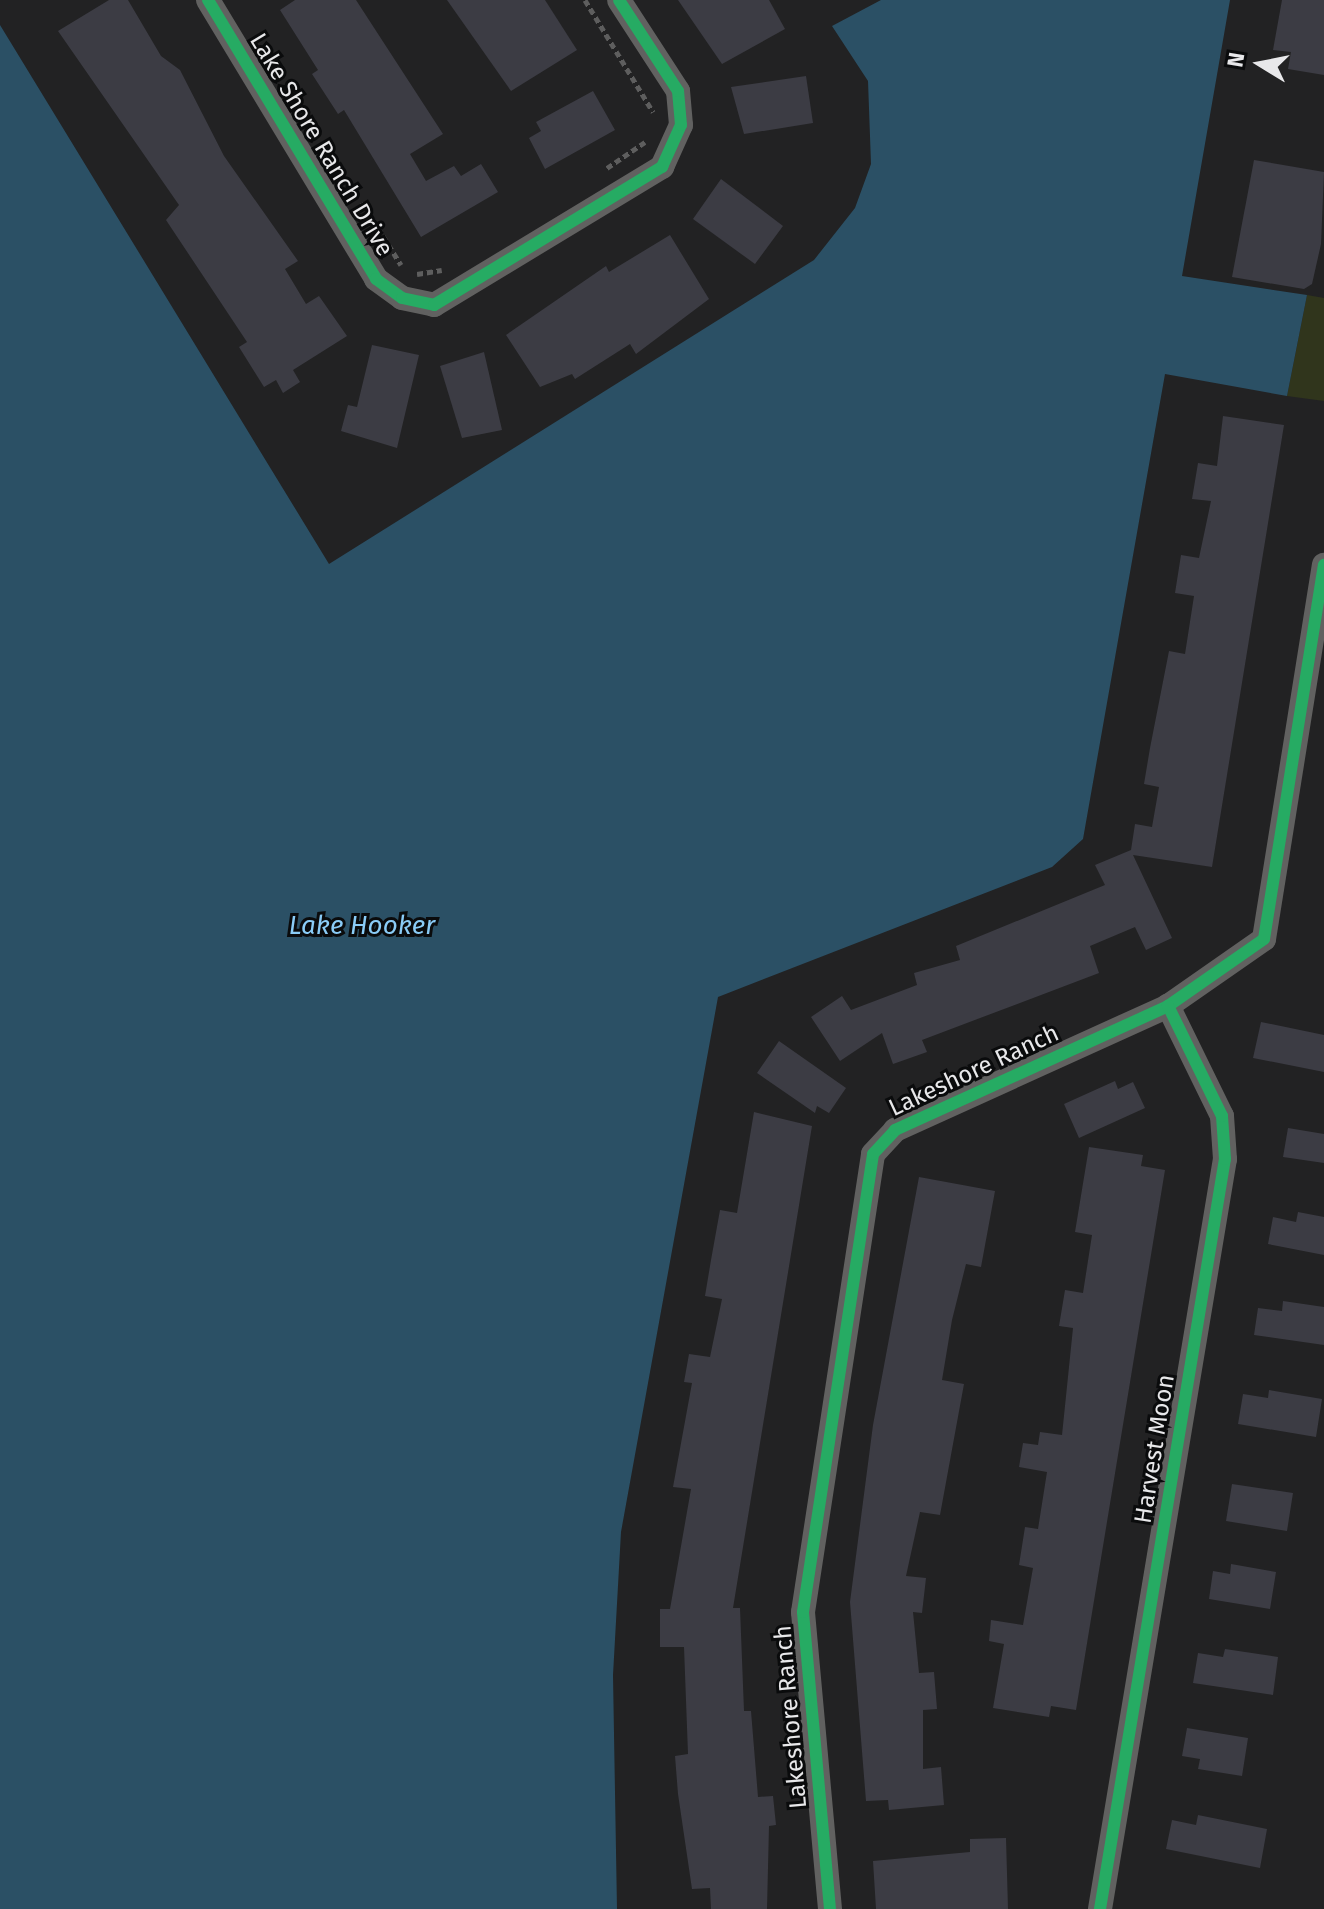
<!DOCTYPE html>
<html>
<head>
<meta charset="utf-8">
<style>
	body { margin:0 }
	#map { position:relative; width:1324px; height:1909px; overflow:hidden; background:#222223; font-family:"Fira Sans",sans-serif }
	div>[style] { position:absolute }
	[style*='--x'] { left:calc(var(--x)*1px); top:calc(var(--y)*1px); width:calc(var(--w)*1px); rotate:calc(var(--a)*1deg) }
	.green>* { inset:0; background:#30351c }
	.water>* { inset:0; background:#2b5065 }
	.building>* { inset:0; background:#3c3c44 }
	.path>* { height:5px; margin-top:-2.5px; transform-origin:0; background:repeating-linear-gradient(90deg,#5e5e5e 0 6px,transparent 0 10px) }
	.street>* { height:24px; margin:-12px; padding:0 12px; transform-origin:12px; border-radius:12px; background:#616160 }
	.cycleway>* { height:12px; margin:-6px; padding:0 6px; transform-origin:6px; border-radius:6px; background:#26ab63 }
	span { translate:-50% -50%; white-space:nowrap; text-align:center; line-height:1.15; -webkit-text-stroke:6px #0a0b0c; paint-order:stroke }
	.street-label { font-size:24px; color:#e8e8ea }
	.water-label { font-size:26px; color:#8accf7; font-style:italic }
	.north { position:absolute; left:1220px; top:24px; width:80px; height:80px; -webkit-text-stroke:6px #0a0b0c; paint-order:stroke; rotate:280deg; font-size:22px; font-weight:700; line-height:32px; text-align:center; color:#e8e8ea }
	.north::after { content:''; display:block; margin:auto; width:28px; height:36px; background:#e8e8ea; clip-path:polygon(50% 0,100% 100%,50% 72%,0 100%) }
</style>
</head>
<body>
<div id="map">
	<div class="green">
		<div style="clip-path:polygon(1307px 295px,1324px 298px,1324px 401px,1287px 396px)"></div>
	</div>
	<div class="water">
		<div style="clip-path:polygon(881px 0,1230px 0,1182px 276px,1307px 295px,1287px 396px,1165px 374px,1083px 839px,1052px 867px,718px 997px,621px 1532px,613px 1675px,617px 1909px,0 1909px,0 25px,329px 564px,814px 260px,855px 208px,871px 164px,868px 81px,832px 26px)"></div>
	</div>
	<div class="building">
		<div style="clip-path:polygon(109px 0,128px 0,161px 56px,180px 70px,224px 156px,298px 261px,285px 269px,306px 304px,319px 296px,347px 336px,293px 370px,300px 382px,283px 393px,276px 380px,264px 387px,239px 347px,247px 342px,166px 220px,179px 205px,58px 31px)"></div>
		<div style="clip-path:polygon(295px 0,356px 0,443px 134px,410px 154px,426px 181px,454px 166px,461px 176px,481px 164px,498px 192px,421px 237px,344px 110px,338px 114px,312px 74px,318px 70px,280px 10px)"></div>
		<div style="clip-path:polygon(447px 0,545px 0,577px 50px,511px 91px)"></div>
		<div style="clip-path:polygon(678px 0,769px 0,785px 29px,722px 64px)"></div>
		<div style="clip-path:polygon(1282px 0,1324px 0,1324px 75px,1288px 69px,1291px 52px,1273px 50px)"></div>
		<div style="clip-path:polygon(806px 76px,813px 123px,744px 134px,731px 87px)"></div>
		<div style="clip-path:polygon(593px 91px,615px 130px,545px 169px,529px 138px,541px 131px,536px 122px)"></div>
		<div style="clip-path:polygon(1254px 160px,1324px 172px,1321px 244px,1312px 284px,1304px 289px,1232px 277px)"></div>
		<div style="clip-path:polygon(721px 179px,783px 226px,755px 264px,693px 219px)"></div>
		<div style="clip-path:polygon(670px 235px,709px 299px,636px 354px,630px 344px,575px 379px,572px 374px,540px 387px,506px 335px,606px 266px,609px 272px)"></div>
		<div style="clip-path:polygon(372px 345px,419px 355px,397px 448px,341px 431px,348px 405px,357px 407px)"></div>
		<div style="clip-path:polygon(484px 352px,502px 430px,462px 438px,440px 366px)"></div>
		<div style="clip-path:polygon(1223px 416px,1284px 425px,1212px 867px,1133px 855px,1172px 938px,1146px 950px,1135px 927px,1090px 946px,1099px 973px,922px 1040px,927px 1052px,893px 1064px,882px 1033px,840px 1061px,811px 1017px,842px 996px,851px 1010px,917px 985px,914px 973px,960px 960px,956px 946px,1105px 885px,1095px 865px,1131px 850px,1135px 824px,1152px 827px,1159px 787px,1144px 784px,1150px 748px,1169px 651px,1185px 654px,1194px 596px,1175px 593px,1181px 555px,1199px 558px,1211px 501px,1192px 499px,1198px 463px,1217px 466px)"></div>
		<div style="clip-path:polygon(1261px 1022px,1324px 1035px,1324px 1072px,1253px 1058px)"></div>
		<div style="clip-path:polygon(779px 1041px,846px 1088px,829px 1113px,817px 1106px,815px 1113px,757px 1073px)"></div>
		<div style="clip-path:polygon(1115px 1081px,1118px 1089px,1133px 1082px,1145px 1108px,1079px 1138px,1064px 1104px)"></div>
		<div style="clip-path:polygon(754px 1112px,812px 1126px,733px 1608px,740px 1608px,744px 1711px,751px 1711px,758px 1797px,773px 1796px,776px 1825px,769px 1826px,767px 1909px,711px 1909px,710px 1888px,692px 1889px,678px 1794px,675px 1756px,688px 1754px,684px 1647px,660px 1647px,660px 1609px,670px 1609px,691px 1489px,673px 1487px,692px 1383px,684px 1382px,689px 1354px,710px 1357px,722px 1299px,705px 1296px,711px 1260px,720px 1210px,737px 1213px)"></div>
		<div style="clip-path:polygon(1288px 1128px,1324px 1134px,1324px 1163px,1283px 1157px)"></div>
		<div style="clip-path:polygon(1089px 1147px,1143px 1155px,1141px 1166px,1165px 1170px,1076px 1710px,1051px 1706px,1049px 1717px,993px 1708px,1004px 1644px,989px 1641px,991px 1620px,1023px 1625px,1033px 1568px,1019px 1565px,1025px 1527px,1038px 1529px,1047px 1472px,1019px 1467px,1023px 1443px,1038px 1445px,1040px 1432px,1062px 1435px,1073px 1328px,1059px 1326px,1065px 1290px,1083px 1293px,1092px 1235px,1075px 1232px)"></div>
		<div style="clip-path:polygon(919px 1177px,995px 1191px,981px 1267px,966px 1264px,952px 1320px,942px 1380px,964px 1384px,940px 1515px,920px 1512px,906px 1576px,926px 1578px,922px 1613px,913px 1612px,919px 1673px,934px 1672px,937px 1709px,923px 1710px,923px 1769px,941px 1767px,944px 1805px,889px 1810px,888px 1800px,866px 1801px,850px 1602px,873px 1425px)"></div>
		<div style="clip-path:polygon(1298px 1212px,1324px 1217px,1324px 1255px,1268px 1244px,1273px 1217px,1296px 1222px)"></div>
		<div style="clip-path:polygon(1283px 1301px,1324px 1307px,1324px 1345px,1254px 1335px,1258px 1308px,1282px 1311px)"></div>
		<div style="clip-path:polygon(1269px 1390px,1322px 1399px,1316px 1437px,1238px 1424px,1243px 1394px,1268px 1398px)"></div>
		<div style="clip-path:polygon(1232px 1484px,1293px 1493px,1287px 1531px,1226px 1521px)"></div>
		<div style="clip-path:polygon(1231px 1564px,1276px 1572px,1270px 1609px,1209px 1599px,1213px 1571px,1230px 1574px)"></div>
		<div style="clip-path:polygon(1225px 1649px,1278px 1657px,1273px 1695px,1193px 1683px,1198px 1653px,1223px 1657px)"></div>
		<div style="clip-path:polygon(1187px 1728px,1248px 1738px,1242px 1776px,1198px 1769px,1200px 1759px,1182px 1756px)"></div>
		<div style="clip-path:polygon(1198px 1815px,1267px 1829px,1260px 1868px,1166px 1849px,1172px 1820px,1196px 1825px)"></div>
		<div style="clip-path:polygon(1006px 1838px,1008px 1909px,876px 1909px,873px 1861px,970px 1852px,970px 1839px)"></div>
	</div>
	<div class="path">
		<div style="--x:585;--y:0;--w:131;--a:58.7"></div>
		<div style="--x:607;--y:168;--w:46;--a:-34.4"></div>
		<div style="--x:362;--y:202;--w:74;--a:58.2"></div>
		<div style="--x:417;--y:274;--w:25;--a:-9"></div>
	</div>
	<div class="street">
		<div style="--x:208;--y:0;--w:326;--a:58.9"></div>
		<div style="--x:376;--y:279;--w:32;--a:36"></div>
		<div style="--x:402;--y:298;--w:33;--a:12"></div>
		<div style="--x:434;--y:305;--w:267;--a:-31.2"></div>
		<div style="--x:662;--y:167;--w:46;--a:-65.7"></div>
		<div style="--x:681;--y:125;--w:34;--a:-95"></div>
		<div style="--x:678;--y:91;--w:108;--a:-123"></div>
		<div style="--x:830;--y:1909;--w:298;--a:-95.2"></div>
		<div style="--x:803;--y:1612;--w:463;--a:-81.3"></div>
		<div style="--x:873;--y:1154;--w:33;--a:-47"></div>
		<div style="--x:895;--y:1130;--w:300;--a:-24.4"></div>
		<div style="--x:1168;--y:1006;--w:117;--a:-34.9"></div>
		<div style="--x:1264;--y:939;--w:379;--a:-80.9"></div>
		<div style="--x:1100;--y:1909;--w:760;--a:-80.54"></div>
		<div style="--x:1225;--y:1159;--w:43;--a:-94"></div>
		<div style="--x:1222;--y:1116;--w:123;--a:-116.1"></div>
	</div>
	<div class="cycleway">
		<div style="--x:208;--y:0;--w:326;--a:58.9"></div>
		<div style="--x:376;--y:279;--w:32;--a:36"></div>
		<div style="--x:402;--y:298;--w:33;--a:12"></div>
		<div style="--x:434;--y:305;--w:267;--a:-31.2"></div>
		<div style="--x:662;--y:167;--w:46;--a:-65.7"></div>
		<div style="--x:681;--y:125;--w:34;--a:-95"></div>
		<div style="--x:678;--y:91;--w:108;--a:-123"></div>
		<div style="--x:830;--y:1909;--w:298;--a:-95.2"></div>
		<div style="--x:803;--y:1612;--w:463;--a:-81.3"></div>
		<div style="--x:873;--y:1154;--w:33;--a:-47"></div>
		<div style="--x:895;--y:1130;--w:300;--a:-24.4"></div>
		<div style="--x:1168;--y:1006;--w:117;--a:-34.9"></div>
		<div style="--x:1264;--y:939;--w:379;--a:-80.9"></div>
		<div style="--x:1100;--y:1909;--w:760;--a:-80.54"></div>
		<div style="--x:1225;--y:1159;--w:43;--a:-94"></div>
		<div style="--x:1222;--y:1116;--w:123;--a:-116.1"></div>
	</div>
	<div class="street-label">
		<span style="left:321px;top:145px;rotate:59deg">Lake Shore Ranch Drive</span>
		<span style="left:974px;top:1071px;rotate:-25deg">Lakeshore Ranch</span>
		<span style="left:1155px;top:1449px;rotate:-81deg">Harvest Moon</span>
		<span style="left:791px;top:1717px;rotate:-95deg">Lakeshore Ranch</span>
	</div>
	<div class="water-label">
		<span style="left:362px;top:926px">Lake Hooker</span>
	</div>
	<div class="north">N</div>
</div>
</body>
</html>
